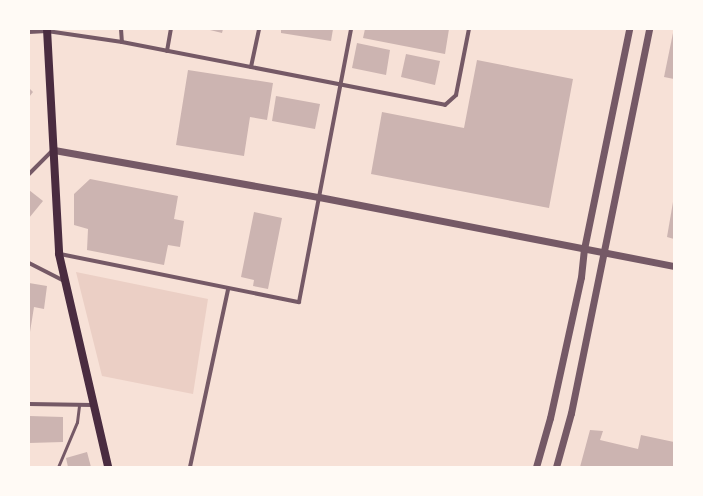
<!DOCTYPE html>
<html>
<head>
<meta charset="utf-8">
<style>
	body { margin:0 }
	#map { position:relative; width:703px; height:496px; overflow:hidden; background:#f7e1d7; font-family:Cabin,sans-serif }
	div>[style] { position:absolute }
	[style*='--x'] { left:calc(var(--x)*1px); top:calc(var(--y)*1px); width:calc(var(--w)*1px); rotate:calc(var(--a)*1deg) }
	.green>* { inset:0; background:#ebcfc5 }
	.building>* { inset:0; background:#ccb4b1 }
	.service>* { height:3px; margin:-1.5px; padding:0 1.5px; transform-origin:1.5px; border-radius:1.5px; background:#755966 }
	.minor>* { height:4px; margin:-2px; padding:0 2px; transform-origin:2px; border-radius:2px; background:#755966 }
	.tertiary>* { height:7px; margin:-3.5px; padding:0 3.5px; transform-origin:3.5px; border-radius:3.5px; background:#755966 }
	.secondary>* { height:8px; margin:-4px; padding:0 4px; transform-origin:4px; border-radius:4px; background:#4a2c40 }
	span { translate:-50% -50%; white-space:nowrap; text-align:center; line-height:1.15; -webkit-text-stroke:3px #fffaf5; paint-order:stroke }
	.frame { position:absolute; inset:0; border:30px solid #fffaf5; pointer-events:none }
</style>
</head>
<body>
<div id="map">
	<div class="green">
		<div style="clip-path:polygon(76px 272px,208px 299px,193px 394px,102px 376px)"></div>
	</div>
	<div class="building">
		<div style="clip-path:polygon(206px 29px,223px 29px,222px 33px)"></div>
		<div style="clip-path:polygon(281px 29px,333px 29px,331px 41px,281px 33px)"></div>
		<div style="clip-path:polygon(365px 29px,449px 29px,445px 54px,363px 38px)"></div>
		<div style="clip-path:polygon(673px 33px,674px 33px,674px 79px,664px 77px)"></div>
		<div style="clip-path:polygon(357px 43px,390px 50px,386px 75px,352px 68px)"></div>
		<div style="clip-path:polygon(406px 54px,440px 61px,435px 85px,401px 77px)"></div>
		<div style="clip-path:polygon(477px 60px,573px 79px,549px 208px,371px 174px,382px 112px,464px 128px)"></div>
		<div style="clip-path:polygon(188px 70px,273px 83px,267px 120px,250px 117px,244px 156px,176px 145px)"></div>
		<div style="clip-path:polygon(29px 88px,33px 92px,29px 97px)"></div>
		<div style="clip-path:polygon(276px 96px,320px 104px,315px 129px,272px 121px)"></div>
		<div style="clip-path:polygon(90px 179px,178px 196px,174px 219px,184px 221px,180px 247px,168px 245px,164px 265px,87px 250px,88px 229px,74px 225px,74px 194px)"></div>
		<div style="clip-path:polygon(29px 190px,43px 201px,29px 218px)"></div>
		<div style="clip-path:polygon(673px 202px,674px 202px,674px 239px,667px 237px)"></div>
		<div style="clip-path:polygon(254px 212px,282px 218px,268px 289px,253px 286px,254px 280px,241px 277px)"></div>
		<div style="clip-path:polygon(29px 283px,47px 286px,44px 309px,34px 307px,30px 332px)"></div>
		<div style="clip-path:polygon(29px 416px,63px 417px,63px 442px,29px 443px)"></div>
		<div style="clip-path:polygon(590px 430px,603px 431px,600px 440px,638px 449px,641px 435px,674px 442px,674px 467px,580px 467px)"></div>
		<div style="clip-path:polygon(87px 452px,91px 467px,68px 467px,66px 458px)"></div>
	</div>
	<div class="service">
		<div style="--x:58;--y:467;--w:49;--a:-67.1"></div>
		<div style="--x:77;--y:422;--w:17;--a:-83"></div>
	</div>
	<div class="minor">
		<div style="--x:121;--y:29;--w:13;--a:86"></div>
		<div style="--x:29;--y:32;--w:18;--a:-3"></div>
		<div style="--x:47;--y:31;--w:76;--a:8.3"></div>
		<div style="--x:122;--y:42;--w:329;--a:11"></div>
		<div style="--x:445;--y:105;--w:15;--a:-42"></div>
		<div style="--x:456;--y:95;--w:67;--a:-78.9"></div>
		<div style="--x:167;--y:51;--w:22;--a:-80"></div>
		<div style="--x:251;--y:67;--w:39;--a:-78"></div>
		<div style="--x:29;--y:174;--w:34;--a:-45"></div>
		<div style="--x:60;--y:254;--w:244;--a:11.4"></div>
		<div style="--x:299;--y:302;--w:278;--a:-79.2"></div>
		<div style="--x:29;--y:263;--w:39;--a:27"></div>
		<div style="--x:29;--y:404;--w:63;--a:0.9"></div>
		<div style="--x:190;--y:467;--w:182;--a:-77.9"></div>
	</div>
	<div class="tertiary">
		<div style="--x:54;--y:150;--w:269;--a:10.1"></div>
		<div style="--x:319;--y:197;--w:362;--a:11"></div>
		<div style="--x:536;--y:467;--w:51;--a:-74.1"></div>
		<div style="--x:550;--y:418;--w:144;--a:-77.6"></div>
		<div style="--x:581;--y:277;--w:28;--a:-84"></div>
		<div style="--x:584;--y:249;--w:225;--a:-78.4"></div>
		<div style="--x:556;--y:467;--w:56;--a:-74.5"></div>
		<div style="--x:571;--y:413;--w:392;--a:-78.5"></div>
	</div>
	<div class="secondary">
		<div style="--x:47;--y:29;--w:225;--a:86.9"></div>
		<div style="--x:59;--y:254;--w:219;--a:77"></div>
	</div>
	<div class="frame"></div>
</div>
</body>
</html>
